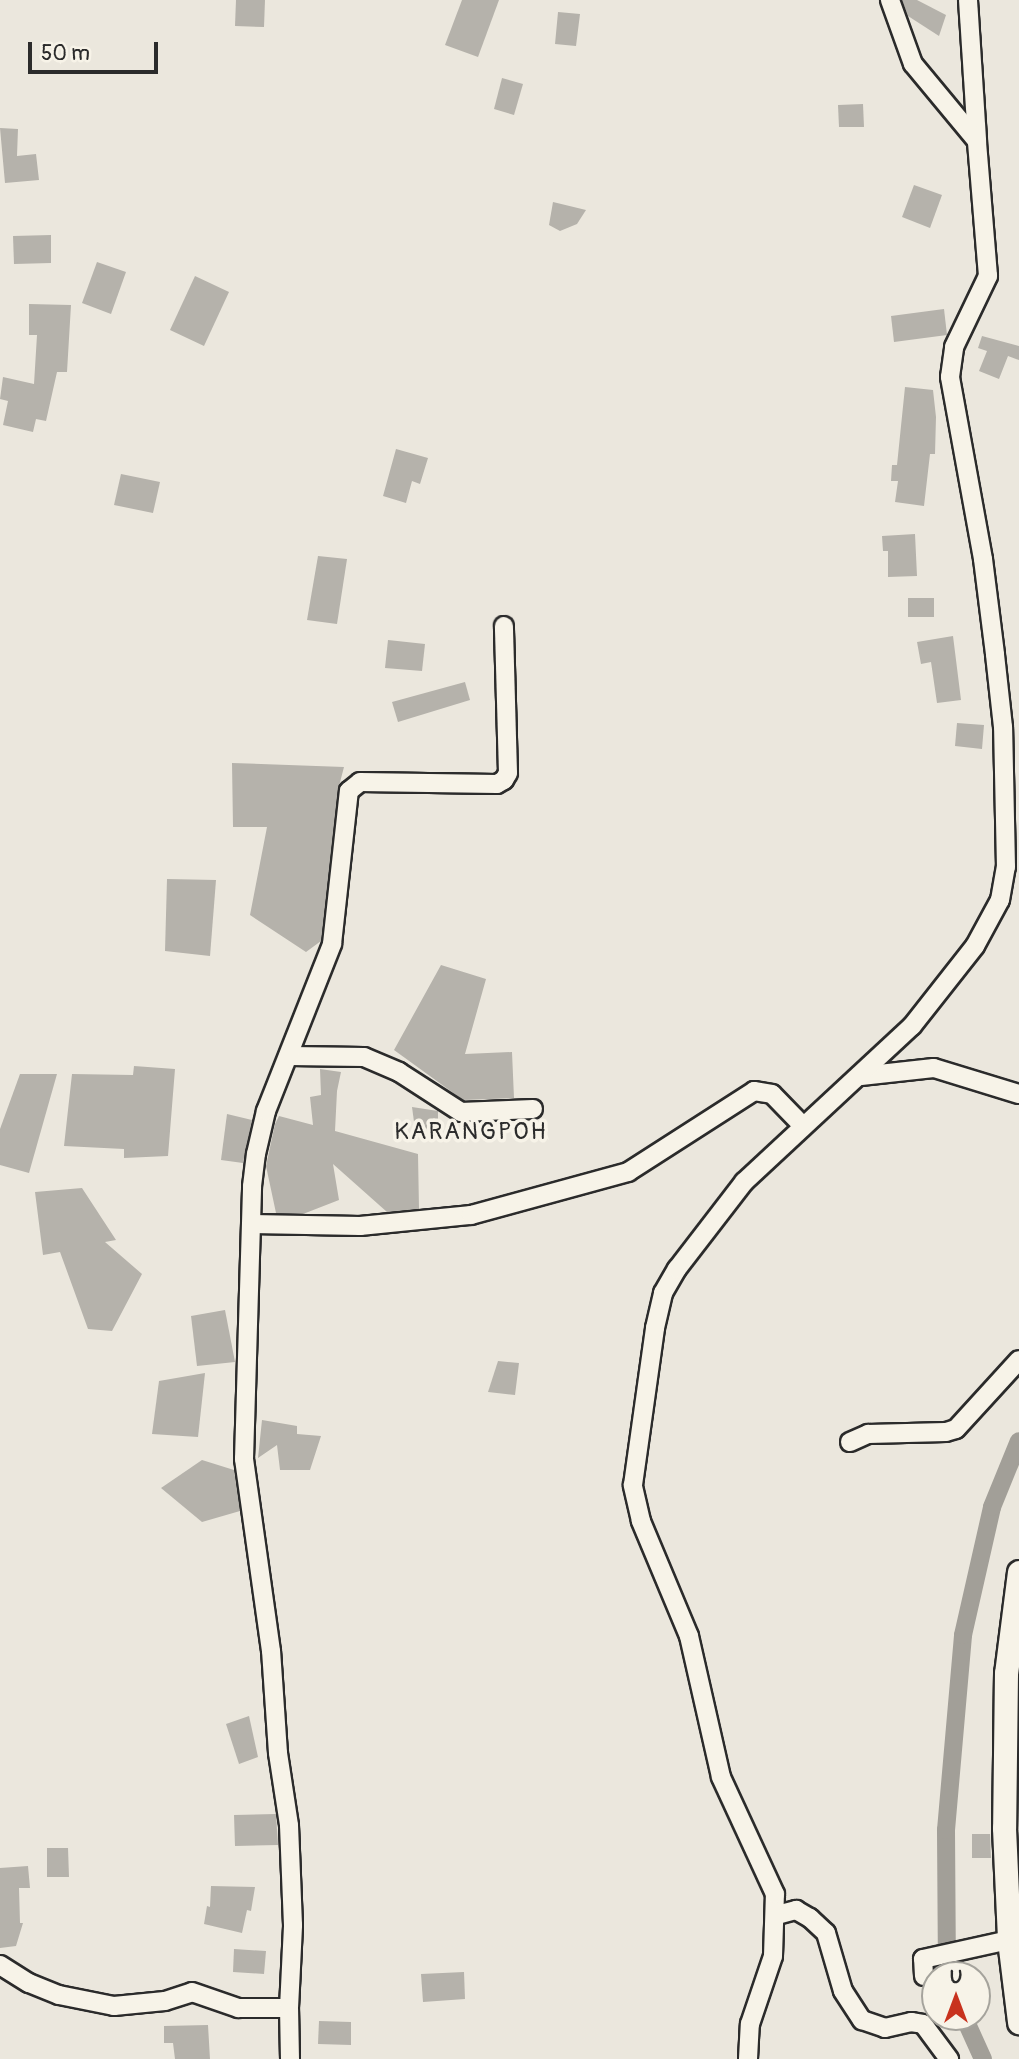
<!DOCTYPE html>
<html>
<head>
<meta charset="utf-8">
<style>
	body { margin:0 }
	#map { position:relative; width:1019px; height:2059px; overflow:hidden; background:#ebe7dd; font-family:Pangolin,sans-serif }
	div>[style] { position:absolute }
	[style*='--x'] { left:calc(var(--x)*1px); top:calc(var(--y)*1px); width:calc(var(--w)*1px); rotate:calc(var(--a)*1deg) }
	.canal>* { height:18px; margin:-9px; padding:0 9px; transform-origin:9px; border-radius:9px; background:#a29f98 }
	.building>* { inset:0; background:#b5b2ab }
	.roads { filter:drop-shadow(2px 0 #2b2b2b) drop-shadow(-2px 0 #2b2b2b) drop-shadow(0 2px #2b2b2b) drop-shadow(0 -2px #2b2b2b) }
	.minor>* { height:18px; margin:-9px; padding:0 9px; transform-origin:9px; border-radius:9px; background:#f7f3e8 }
	.major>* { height:23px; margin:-11.5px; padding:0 11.5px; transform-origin:11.5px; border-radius:11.5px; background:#f7f3e8 }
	span { translate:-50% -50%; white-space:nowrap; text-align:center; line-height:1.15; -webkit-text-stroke:7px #f7f3e8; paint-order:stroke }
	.quarter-label { font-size:24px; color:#2b2b2b; letter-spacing:2px }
	.north { position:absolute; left:921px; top:1961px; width:70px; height:70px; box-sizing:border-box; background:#f7f3e8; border:2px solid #a5a39c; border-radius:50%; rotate:0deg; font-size:19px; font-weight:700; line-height:28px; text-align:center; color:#2b2b2b }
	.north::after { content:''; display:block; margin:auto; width:24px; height:32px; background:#c8321e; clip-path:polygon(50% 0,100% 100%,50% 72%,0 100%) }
	.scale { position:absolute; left:28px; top:42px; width:130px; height:32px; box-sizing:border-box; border:4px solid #2b2b2b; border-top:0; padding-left:9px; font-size:21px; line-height:24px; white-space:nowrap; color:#2b2b2b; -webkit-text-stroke:5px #f7f3e8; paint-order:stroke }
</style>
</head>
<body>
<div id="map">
	<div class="canal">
		<div style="--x:947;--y:1975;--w:145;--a:-90.4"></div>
		<div style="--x:946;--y:1830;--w:196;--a:-85"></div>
		<div style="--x:963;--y:1635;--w:131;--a:-77.2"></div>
		<div style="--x:992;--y:1507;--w:71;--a:-67.8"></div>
		<div style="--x:964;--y:2017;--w:46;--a:65.7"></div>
	</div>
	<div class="building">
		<div style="clip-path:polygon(236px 0,265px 0,264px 27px,235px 26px)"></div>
		<div style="clip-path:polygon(462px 0,499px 0,478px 57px,445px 45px)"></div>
		<div style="clip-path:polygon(902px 0,917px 0,946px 15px,939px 36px,908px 16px)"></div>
		<div style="clip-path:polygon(558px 12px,580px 14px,576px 46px,555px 44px)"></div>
		<div style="clip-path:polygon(502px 78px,523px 84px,514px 115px,494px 109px)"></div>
		<div style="clip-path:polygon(863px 104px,864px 127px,839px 127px,838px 105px)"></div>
		<div style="clip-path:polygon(0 128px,18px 129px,17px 156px,36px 154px,39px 180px,5px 183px)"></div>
		<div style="clip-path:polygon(914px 185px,942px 195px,930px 228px,902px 217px)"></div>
		<div style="clip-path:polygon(553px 202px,586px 210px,577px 224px,560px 231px,549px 225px)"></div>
		<div style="clip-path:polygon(51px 235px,51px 263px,14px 264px,13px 236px)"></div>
		<div style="clip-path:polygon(97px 262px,126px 272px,111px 314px,82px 303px)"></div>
		<div style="clip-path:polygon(195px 276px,229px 292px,204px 346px,170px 330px)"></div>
		<div style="clip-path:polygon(29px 304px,71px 305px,67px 372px,57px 372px,46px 421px,36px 419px,33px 432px,3px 425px,8px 401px,0 399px,3px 377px,34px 384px,37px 335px,29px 335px)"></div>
		<div style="clip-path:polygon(944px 309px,947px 335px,894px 342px,891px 316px)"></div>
		<div style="clip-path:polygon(982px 336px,1019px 346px,1019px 360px,1008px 356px,999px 379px,979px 371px,987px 351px,978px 348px)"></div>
		<div style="clip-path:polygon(905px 387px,933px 390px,936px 417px,935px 454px,930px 454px,924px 506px,895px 502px,898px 481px,891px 481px,892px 465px,897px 465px)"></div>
		<div style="clip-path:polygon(396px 449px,428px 458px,420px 484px,412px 481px,406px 503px,383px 496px)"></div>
		<div style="clip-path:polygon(121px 474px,160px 482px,153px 513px,114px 505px)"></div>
		<div style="clip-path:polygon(915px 534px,917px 576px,888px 577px,888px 551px,883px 551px,882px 536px)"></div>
		<div style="clip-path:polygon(318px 556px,347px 559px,337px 624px,307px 620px)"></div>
		<div style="clip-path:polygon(908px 598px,934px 598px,934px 617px,908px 617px)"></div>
		<div style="clip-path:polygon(953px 636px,961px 700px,937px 703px,931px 662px,921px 664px,917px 642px)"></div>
		<div style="clip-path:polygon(388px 640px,425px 644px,422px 671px,385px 668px)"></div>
		<div style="clip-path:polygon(465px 682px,470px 700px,398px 722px,392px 702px)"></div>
		<div style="clip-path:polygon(957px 723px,984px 725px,982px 749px,955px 746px)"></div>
		<div style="clip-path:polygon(232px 763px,344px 767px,338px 790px,321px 941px,306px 952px,250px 915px,267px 827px,233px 827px)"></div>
		<div style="clip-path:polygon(167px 879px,216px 880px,210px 956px,165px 951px)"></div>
		<div style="clip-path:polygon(441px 965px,486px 979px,465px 1054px,512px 1052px,514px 1098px,463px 1100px,394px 1050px)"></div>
		<div style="clip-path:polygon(134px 1066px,175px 1069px,168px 1156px,124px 1158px,124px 1149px,64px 1146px,72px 1074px,133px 1075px)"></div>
		<div style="clip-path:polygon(320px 1069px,341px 1072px,337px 1091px,335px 1131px,418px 1154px,419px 1209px,387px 1212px,333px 1164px,339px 1200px,303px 1214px,276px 1213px,266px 1166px,275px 1124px,279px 1116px,313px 1125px,310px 1097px,321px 1095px)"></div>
		<div style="clip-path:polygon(20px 1074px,57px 1074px,29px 1173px,0 1165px,0 1129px)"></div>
		<div style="clip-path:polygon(412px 1107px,438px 1111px,438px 1128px,415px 1129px)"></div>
		<div style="clip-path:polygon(227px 1114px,252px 1120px,243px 1163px,221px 1160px)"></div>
		<div style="clip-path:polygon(82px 1188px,116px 1240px,105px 1242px,142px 1274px,112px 1331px,88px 1329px,60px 1252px,43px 1255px,35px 1192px)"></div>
		<div style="clip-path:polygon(225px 1310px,235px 1362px,197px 1366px,191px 1316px)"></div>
		<div style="clip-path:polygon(498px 1361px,519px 1363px,515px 1395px,488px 1392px)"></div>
		<div style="clip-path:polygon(205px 1373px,198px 1437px,152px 1434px,159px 1381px)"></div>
		<div style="clip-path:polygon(262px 1420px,297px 1426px,297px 1434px,321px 1436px,310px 1470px,280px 1470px,277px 1445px,258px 1458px)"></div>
		<div style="clip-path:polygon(202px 1460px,234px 1470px,240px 1511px,202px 1522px,161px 1488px)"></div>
		<div style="clip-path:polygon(249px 1716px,258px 1757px,239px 1764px,226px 1724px)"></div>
		<div style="clip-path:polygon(276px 1814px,278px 1845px,235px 1846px,234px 1815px)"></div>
		<div style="clip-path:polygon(972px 1834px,990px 1834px,991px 1858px,972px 1858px)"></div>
		<div style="clip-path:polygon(47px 1848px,68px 1848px,69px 1877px,47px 1877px)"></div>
		<div style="clip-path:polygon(28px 1866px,30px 1888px,19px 1888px,20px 1923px,23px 1923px,16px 1946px,0 1948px,0 1868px)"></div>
		<div style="clip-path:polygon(211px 1886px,255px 1887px,251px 1911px,247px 1910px,242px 1933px,204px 1924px,207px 1906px,210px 1907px)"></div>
		<div style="clip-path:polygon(234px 1949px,266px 1951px,264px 1974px,233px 1972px)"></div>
		<div style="clip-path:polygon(464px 1972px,465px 1999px,423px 2002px,421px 1974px)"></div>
		<div style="clip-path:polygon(319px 2021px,351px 2022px,351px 2045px,318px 2044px)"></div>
		<div style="clip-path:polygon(208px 2025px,210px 2059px,175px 2059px,173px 2043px,164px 2043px,164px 2026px)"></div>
	</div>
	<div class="roads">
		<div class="minor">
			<div style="--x:968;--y:0;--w:141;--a:86.3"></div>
			<div style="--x:290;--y:1056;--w:74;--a:0.8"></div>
			<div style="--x:364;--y:1057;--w:38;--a:23"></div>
			<div style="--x:399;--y:1072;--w:74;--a:32.8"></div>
			<div style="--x:461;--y:1112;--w:72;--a:-2.4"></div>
			<div style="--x:861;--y:1076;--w:73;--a:-6.3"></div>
			<div style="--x:934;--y:1068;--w:89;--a:17"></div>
			<div style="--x:252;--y:1224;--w:108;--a:1.1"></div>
			<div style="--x:360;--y:1226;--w:112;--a:-5.7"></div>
			<div style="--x:471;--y:1215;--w:163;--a:-15.3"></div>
			<div style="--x:628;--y:1172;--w:150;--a:-32.7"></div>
			<div style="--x:754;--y:1091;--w:18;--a:9"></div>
			<div style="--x:772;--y:1094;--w:45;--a:45.9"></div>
			<div style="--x:850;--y:1442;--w:20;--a:-24"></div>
			<div style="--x:868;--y:1434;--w:78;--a:-1.5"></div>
			<div style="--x:946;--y:1432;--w:10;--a:-17"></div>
			<div style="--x:956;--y:1429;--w:93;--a:-47.6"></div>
			<div style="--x:777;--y:1915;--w:20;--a:-15"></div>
			<div style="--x:796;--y:1910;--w:16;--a:30"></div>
			<div style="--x:810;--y:1918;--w:22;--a:43"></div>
			<div style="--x:826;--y:1933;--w:60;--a:73.7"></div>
			<div style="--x:843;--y:1991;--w:35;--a:57"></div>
			<div style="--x:862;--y:2020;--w:24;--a:19"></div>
			<div style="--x:885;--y:2028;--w:27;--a:-13"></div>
			<div style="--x:911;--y:2022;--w:12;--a:9"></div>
			<div style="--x:923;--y:2024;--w:44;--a:53.4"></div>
			<div style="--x:0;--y:1965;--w:34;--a:32"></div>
			<div style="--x:29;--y:1983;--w:32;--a:22"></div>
			<div style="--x:59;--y:1995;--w:56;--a:11.3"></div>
			<div style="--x:114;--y:2006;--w:51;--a:-5.6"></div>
			<div style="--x:165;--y:2001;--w:28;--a:-18"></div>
			<div style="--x:192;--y:1992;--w:49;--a:19.2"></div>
			<div style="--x:238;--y:2008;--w:51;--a:0"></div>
			<div style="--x:924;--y:1976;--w:17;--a:-93"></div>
			<div style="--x:923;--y:1959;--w:88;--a:-12.5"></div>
			<div style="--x:290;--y:2059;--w:51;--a:-91.1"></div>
			<div style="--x:289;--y:2008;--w:83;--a:-87.2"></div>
			<div style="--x:293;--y:1925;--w:100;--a:-92.3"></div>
			<div style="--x:289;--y:1825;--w:73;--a:-98.7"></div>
			<div style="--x:278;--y:1753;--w:102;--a:-93.9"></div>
			<div style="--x:271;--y:1651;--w:194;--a:-98"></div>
			<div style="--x:244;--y:1459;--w:273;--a:-88.3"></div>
			<div style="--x:252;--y:1186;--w:32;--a:-83"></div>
			<div style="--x:256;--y:1154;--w:44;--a:-76.9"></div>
			<div style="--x:266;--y:1111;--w:180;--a:-68.4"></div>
			<div style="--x:332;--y:944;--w:154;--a:-83.7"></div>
			<div style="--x:349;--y:791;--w:14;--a:-39"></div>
			<div style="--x:360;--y:782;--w:137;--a:0.8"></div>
			<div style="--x:497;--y:784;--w:8;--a:-30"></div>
			<div style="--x:504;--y:780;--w:8;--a:-60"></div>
			<div style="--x:508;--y:773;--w:147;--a:-91.6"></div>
			<div style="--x:748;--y:2059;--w:35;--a:-87"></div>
			<div style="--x:750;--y:2024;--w:72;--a:-71.3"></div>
			<div style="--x:773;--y:1956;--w:62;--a:-88.2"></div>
			<div style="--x:775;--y:1894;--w:129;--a:-114.8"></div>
			<div style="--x:721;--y:1777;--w:145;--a:-102.8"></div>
			<div style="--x:689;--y:1636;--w:125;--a:-112.7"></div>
			<div style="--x:641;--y:1521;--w:37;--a:-103"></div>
			<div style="--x:633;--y:1485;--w:159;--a:-82"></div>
			<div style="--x:655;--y:1328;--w:36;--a:-77"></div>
			<div style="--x:663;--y:1293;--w:28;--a:-60"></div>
			<div style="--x:677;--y:1269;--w:110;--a:-52.4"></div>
			<div style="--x:744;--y:1182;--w:229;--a:-42.9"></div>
			<div style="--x:912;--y:1026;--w:102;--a:-51.8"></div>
			<div style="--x:975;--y:946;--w:52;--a:-61.5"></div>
			<div style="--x:1000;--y:900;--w:34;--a:-80"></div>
			<div style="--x:1006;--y:867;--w:140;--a:-91.2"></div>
			<div style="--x:1003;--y:727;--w:73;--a:-96.3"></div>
			<div style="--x:995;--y:654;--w:96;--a:-97.2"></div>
			<div style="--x:983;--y:559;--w:185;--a:-100.3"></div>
			<div style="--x:950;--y:377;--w:30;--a:-82"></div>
			<div style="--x:954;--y:347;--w:79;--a:-64.4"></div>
			<div style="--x:988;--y:276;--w:135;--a:-94.7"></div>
			<div style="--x:977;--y:141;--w:100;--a:-129.7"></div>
			<div style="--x:913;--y:64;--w:68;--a:-109.8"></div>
		</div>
		<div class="major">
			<div style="--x:1019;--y:1572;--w:102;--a:97.3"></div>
			<div style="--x:1006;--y:1673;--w:155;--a:90.7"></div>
			<div style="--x:1004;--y:1828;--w:112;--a:87.4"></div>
			<div style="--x:1009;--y:1940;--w:83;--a:83"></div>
		</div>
	</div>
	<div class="quarter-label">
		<span style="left:471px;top:1132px">KARANGPOH</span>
	</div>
	<div class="north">U</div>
	<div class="scale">50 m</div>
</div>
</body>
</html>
